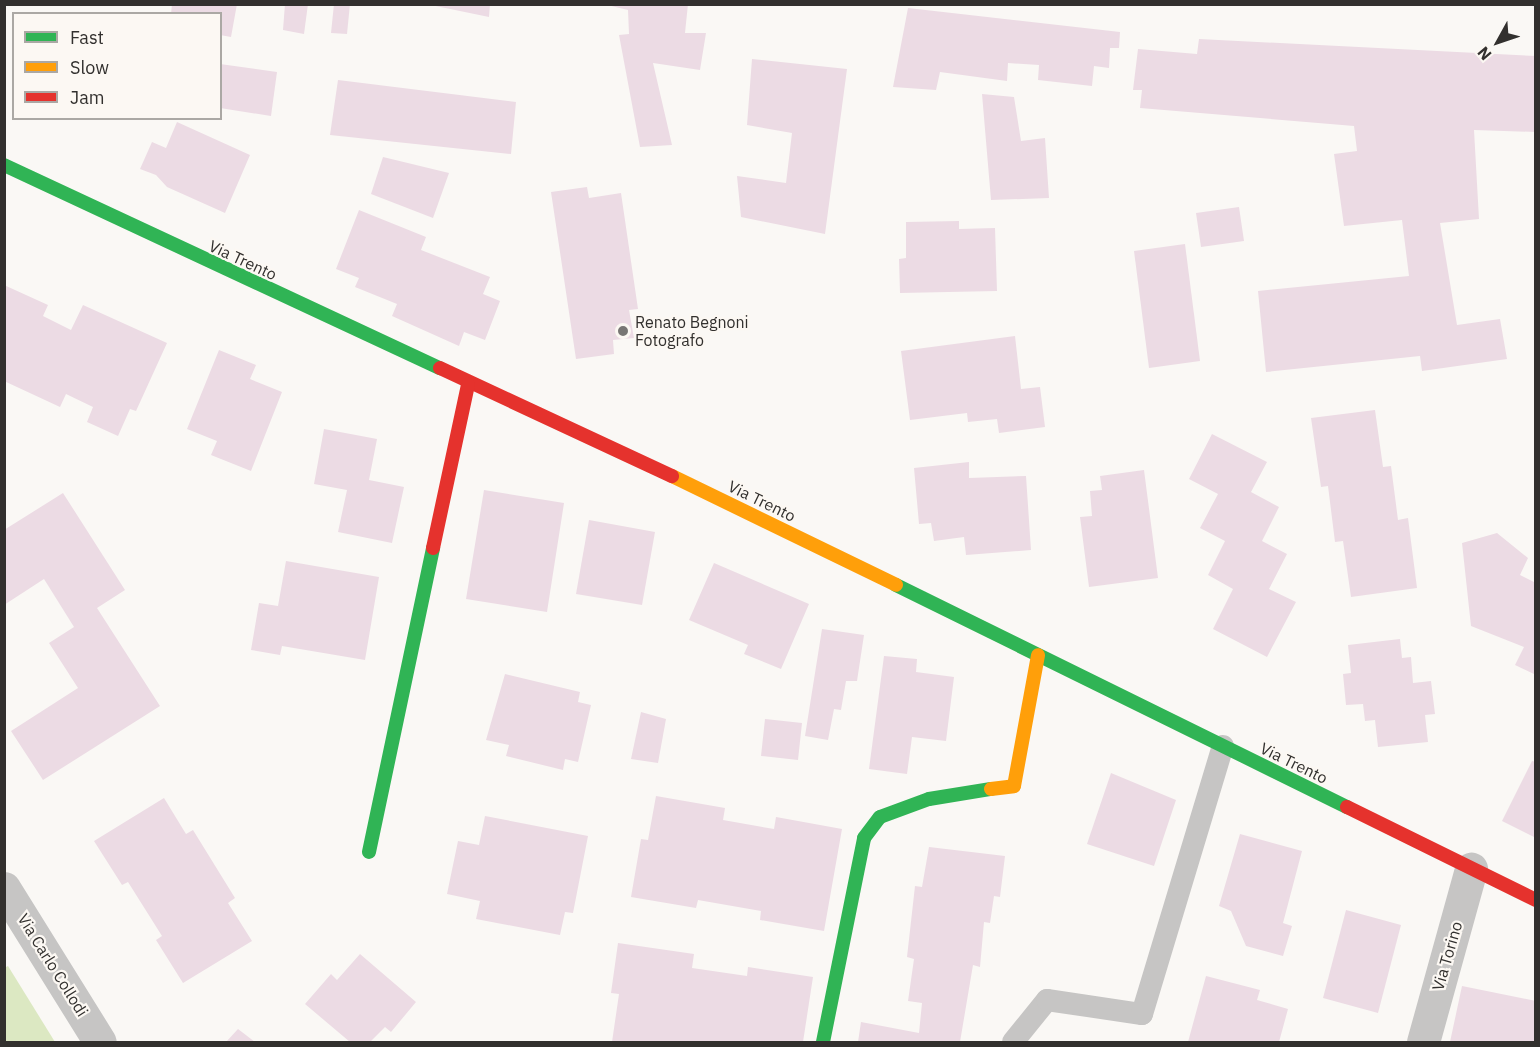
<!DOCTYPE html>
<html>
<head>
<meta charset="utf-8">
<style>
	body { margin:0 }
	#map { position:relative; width:1540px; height:1047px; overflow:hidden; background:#faf8f5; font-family:"IBM Plex Sans",sans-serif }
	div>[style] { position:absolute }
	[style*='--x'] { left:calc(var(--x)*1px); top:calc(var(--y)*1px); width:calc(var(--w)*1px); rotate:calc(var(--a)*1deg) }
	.green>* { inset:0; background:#dce8c2 }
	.building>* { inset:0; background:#ecdbe4 }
	.lane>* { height:22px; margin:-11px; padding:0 11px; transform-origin:11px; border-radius:11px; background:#c6c5c4 }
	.street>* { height:33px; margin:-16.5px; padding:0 16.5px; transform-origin:16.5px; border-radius:16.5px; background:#c6c5c4 }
	.fast>* { height:14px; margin:-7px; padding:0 7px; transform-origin:7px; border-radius:7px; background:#30b455 }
	.slow>* { height:14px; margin:-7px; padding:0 7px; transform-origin:7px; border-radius:7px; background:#ff9f0a }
	.jam>* { height:14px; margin:-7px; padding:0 7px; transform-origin:7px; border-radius:7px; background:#e5322d }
	.dots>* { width:16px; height:16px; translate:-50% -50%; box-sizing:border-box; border:3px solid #fcf8f3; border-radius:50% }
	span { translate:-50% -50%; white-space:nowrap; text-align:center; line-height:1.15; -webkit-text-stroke:4.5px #fcf8f3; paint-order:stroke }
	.street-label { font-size:16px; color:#32302e }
	.poi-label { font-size:16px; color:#32302e }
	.left { translate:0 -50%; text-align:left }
	.frame { position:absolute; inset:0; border:6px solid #32302e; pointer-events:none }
	.legend { position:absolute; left:12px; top:12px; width:210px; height:108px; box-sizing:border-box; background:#fcf8f3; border:2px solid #aba8a4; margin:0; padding:8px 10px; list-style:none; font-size:18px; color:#32302e }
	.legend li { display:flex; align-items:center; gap:12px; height:30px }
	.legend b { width:30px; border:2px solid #aba8a4 }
	.north { position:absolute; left:1468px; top:12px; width:60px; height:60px; -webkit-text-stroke:4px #fcf8f3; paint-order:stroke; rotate:230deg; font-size:16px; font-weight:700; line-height:24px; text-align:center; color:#32302e }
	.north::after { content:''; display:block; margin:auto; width:21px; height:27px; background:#32302e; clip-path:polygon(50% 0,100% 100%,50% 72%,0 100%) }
</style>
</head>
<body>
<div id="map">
	<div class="green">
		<div style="clip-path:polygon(8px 966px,55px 1042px,5px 1042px,4px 968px)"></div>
	</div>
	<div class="building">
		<div style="clip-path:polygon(172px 4px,237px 4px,231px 37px,220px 35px,220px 14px,171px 14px)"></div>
		<div style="clip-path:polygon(285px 4px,308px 4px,304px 34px,283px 30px)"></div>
		<div style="clip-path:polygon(334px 4px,350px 4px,347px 34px,331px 33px)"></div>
		<div style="clip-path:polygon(426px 4px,490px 4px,489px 17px)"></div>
		<div style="clip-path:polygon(603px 4px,688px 4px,685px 33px,706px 33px,700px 70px,653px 63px,672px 145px,640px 147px,619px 35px,629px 34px,628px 10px)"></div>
		<div style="clip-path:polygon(908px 8px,1120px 32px,1119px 48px,1110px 48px,1109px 68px,1094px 66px,1092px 86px,1038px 80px,1039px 65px,1008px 63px,1007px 81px,940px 72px,936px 90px,893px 87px)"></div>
		<div style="clip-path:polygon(1199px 39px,1536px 56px,1536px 132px,1474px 130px,1479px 219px,1440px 223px,1457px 325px,1500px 319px,1507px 359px,1422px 371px,1420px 356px,1266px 372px,1258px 291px,1409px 276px,1402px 220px,1344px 226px,1334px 154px,1357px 151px,1354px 126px,1140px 108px,1142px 90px,1133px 90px,1138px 49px,1197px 54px)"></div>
		<div style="clip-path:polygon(752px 59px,847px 69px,825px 234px,741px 217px,737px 176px,786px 183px,792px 133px,747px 125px)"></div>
		<div style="clip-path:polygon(220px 64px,277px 72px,271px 116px,220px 108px)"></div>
		<div style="clip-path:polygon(338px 80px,516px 102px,511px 154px,330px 135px)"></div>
		<div style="clip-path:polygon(982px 94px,1014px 97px,1021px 141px,1045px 138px,1049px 198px,991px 200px)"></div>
		<div style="clip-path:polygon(177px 122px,250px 155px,225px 213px,167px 187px,156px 175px,140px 169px,152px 142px,166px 148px)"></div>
		<div style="clip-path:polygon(383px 157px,449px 173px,433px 218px,371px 194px)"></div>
		<div style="clip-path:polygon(587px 187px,589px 198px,621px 193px,638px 309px,629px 310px,634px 338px,613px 340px,614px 354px,576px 359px,551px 192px)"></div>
		<div style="clip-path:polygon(1239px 207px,1244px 241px,1201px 247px,1196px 213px)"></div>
		<div style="clip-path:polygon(359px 210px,426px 237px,421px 250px,490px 277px,483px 294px,500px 301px,485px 340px,464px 332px,459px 346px,392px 316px,397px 304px,355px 287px,359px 278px,336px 269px)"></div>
		<div style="clip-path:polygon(959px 221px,959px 229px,995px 228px,997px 291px,900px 293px,899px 259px,906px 258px,906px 222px)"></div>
		<div style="clip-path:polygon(1185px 244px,1200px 361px,1149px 368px,1134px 251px)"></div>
		<div style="clip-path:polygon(4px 285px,48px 305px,43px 316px,71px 330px,83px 305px,167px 343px,136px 411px,130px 409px,118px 436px,87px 422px,93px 407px,66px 394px,60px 407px,4px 381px)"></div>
		<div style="clip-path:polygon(1015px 336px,1021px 389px,1040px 387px,1045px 427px,999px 433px,997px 419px,968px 422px,967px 413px,910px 420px,901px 351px)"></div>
		<div style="clip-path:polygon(219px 350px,256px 365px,250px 379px,282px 392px,251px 471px,211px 455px,217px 441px,187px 429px)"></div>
		<div style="clip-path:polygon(1375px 410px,1383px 467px,1391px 466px,1398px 520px,1408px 518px,1417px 588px,1351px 597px,1343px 541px,1335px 542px,1328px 486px,1321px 487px,1311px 418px)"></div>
		<div style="clip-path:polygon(324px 429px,377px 439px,369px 480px,404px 487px,392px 543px,338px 532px,347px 490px,314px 484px)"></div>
		<div style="clip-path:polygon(1212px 434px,1267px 462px,1251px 492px,1279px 507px,1262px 541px,1287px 554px,1269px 589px,1296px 602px,1267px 657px,1213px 629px,1233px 589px,1208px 575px,1225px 541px,1200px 528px,1218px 494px,1189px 479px)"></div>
		<div style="clip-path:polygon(969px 462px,969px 478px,1026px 476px,1031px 550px,966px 555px,964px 537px,934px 541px,931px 523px,919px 524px,914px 468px)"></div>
		<div style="clip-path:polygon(1144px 470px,1158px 578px,1089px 587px,1080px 517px,1092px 516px,1090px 491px,1102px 490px,1100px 476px)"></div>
		<div style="clip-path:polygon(484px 490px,564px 503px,547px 612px,466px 599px)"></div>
		<div style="clip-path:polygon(63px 493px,125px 590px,97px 608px,160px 706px,43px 780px,11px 731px,78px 688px,49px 643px,74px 627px,44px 579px,4px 605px,4px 530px)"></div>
		<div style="clip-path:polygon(589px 520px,655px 532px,642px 605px,576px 594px)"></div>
		<div style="clip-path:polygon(1497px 533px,1528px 558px,1520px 575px,1536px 583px,1536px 675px,1515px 665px,1524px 647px,1471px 626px,1462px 543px)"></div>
		<div style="clip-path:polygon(286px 561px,379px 577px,365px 660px,282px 646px,280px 655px,251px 650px,259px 603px,278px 606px)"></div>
		<div style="clip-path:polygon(714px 563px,809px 604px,781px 669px,744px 654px,748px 645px,689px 620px)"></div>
		<div style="clip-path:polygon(822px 629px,864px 635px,857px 681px,846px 681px,841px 710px,834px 709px,828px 740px,805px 736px)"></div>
		<div style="clip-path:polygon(1400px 639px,1402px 658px,1411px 657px,1413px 683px,1431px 681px,1435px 714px,1425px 715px,1428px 742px,1378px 747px,1375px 720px,1365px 721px,1363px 704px,1346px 705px,1343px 674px,1351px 673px,1348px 645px)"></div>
		<div style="clip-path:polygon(884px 656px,917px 659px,916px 672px,954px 677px,946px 741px,912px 737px,907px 774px,869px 769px)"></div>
		<div style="clip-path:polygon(505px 674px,580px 692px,578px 702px,591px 705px,578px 762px,565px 759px,563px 770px,506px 756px,509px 745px,486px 740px)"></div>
		<div style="clip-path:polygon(641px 712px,666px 719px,658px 763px,631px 759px)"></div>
		<div style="clip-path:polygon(765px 719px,802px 723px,798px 760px,761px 756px)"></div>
		<div style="clip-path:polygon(1532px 761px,1536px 762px,1536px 838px,1502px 821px)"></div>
		<div style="clip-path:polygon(1111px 773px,1176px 800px,1154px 866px,1087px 844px)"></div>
		<div style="clip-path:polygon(656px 796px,725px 808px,723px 820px,774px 829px,776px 817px,842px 829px,824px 931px,760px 920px,761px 911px,698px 900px,696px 908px,631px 897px,641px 839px,648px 840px)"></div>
		<div style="clip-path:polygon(164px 798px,186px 834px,193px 830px,235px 898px,228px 903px,252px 941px,183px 983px,156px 940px,162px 936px,128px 882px,122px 885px,94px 841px)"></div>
		<div style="clip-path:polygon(485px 816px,588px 836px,573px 913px,565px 912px,560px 935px,476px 919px,480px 901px,447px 894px,458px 841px,479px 845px)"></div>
		<div style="clip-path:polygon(1240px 834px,1302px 851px,1283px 923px,1292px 926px,1283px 956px,1246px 946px,1231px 911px,1219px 906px)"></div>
		<div style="clip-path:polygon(929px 847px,1005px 856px,1000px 897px,994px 896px,990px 923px,984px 922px,980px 967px,973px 965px,960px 1042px,858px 1042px,861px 1022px,919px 1033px,922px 1003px,908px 1001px,914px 959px,907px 957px,915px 886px,922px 887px)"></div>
		<div style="clip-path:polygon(1346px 910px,1401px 925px,1378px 1013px,1323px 998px)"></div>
		<div style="clip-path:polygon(618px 943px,694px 954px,692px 968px,747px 976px,748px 967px,813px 977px,803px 1042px,612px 1042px,619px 994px,611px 993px)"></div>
		<div style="clip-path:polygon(360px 954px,416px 1002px,391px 1032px,385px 1027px,370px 1042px,350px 1042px,305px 1004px,331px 974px,337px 980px)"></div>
		<div style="clip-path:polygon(1206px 976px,1260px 990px,1257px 1000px,1288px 1009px,1279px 1042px,1188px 1042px)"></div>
		<div style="clip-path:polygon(1462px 986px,1536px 1001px,1536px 1042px,1450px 1042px)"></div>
		<div style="clip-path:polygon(238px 1029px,255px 1042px,226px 1042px)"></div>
	</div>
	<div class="lane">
		<div style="--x:1013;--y:1042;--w:54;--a:-51"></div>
		<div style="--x:1047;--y:1000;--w:96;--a:8.4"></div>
		<div style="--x:1142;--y:1014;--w:280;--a:-73.2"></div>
	</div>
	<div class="street">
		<div style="--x:4;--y:888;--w:181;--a:58.1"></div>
		<div style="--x:1423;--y:1042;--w:180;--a:-74.5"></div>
	</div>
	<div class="fast">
		<div style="--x:4;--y:165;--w:481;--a:25"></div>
		<div style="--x:896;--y:585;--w:503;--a:26.21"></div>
		<div style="--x:369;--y:852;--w:311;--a:-78.1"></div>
		<div style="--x:823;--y:1042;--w:208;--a:-78.6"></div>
		<div style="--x:864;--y:838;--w:26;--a:-53"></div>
		<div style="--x:880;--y:817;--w:52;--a:-20.2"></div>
		<div style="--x:929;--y:799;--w:63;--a:-9.2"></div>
	</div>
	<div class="slow">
		<div style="--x:672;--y:476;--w:249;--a:25.9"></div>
		<div style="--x:991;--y:789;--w:23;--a:-7"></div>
		<div style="--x:1014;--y:786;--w:133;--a:-79.6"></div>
	</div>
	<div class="jam">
		<div style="--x:440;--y:368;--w:256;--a:25"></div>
		<div style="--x:433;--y:548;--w:167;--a:-77.9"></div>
		<div style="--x:1347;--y:807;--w:211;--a:26.2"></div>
	</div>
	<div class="dots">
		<div style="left:623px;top:331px;background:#787674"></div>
	</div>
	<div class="street-label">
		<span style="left:243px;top:260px;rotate:25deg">Via Trento</span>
		<span style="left:762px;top:501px;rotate:26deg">Via Trento</span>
		<span style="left:1294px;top:763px;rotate:26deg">Via Trento</span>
		<span style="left:1447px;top:956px;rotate:-74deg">Via Torino</span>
		<span style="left:53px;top:965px;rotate:58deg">Via Carlo Collodi</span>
	</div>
	<div class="poi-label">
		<span class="left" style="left:635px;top:331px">Renato Begnoni<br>Fotografo</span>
	</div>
	<div class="frame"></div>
	<ul class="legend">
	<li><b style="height:8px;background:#30b455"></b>Fast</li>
	<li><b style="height:8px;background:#ff9f0a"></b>Slow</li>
	<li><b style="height:8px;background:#e5322d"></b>Jam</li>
	</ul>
	<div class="north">N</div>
</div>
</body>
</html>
